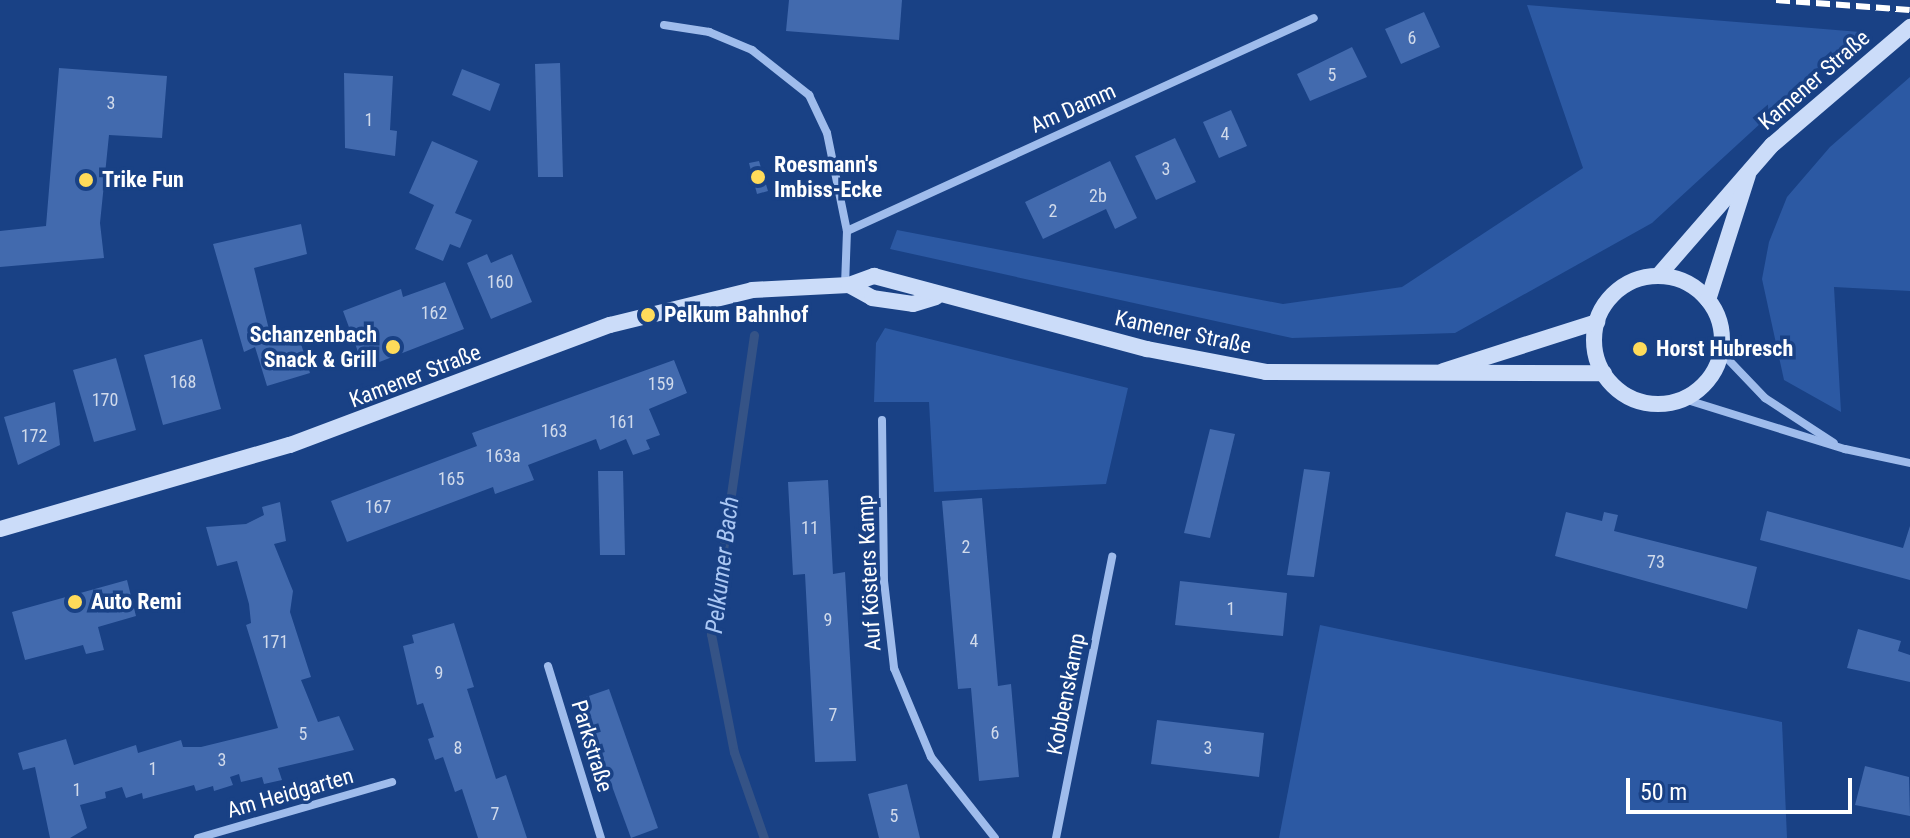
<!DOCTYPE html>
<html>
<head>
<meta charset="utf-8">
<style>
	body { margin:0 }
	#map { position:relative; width:1910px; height:838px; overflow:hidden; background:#194185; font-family:"Roboto Condensed",sans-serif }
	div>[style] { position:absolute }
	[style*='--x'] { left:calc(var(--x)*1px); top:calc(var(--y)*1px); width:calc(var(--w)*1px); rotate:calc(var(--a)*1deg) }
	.green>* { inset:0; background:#2c59a3 }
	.stream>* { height:9px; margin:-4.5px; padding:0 4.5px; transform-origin:4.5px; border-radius:4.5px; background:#355386 }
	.building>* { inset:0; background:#426aae }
	.minor>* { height:8px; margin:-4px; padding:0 4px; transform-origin:4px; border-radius:4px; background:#9fbcec }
	.secondary>* { height:16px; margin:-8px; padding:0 8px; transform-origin:8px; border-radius:8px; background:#cbdcf9 }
	.secondary>.ring { margin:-8px; padding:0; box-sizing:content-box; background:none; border:16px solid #cbdcf9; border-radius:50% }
	.rail>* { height:6px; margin-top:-3px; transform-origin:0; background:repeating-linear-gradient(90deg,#fff 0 14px,transparent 0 20px) }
	.dots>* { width:22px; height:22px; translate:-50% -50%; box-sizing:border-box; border:4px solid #194185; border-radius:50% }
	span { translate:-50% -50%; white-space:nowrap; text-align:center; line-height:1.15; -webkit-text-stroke:7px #194185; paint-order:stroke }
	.number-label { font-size:18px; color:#d0daeb }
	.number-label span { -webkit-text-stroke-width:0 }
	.street-label { font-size:22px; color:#fff }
	.poi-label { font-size:22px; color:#fff; font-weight:700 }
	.left { translate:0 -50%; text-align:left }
	.right { translate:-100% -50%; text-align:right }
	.water-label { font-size:24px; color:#aac7f4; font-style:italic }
	.scale { position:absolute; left:1626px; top:778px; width:226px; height:36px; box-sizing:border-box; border:4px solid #fff; border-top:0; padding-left:10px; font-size:24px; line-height:28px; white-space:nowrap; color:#fff; -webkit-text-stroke:6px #194185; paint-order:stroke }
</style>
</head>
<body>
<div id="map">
	<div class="green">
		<div style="clip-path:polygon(1527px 5px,1860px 32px,1652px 223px,1455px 333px,1292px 338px,890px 249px,897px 230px,1283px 304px,1402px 287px,1583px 168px)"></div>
		<div style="clip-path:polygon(1910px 77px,1910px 291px,1834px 287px,1841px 412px,1784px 380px,1762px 279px,1769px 242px,1787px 197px,1830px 147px)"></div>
		<div style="clip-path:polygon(885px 328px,1128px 388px,1106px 484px,934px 492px,929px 402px,874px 402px,876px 343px)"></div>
		<div style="clip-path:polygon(1320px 625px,1782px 722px,1787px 838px,1279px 838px)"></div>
	</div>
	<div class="stream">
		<div style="--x:754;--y:335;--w:302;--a:98.2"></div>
		<div style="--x:711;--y:634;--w:120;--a:79"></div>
		<div style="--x:734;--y:752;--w:91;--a:70.8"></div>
	</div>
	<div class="building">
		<div style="clip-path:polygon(789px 0,902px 0,899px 40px,786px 31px)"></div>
		<div style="clip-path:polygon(1424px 12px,1440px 47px,1401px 64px,1385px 29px)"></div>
		<div style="clip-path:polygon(1352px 47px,1367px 77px,1310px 101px,1297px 74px)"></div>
		<div style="clip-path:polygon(560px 63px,563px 177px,538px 177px,535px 64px)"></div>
		<div style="clip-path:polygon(59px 68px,167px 76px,162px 138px,109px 135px,100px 223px,104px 258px,0 267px,0 231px,46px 226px)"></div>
		<div style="clip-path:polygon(462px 69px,500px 84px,490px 111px,452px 95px)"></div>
		<div style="clip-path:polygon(344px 73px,393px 76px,390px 130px,397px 131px,395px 156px,345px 148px)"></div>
		<div style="clip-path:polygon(1231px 110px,1247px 146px,1219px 158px,1203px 122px)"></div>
		<div style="clip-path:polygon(1175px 138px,1196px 182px,1156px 200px,1135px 156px)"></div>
		<div style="clip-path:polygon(432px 141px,478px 161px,455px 213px,472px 220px,460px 248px,450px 244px,443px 261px,415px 249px,434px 205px,409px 193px)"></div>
		<div style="clip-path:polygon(759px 161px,768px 191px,757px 194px,749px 163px)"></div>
		<div style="clip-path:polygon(1110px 161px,1137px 218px,1115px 229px,1106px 209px,1043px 239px,1025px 202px)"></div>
		<div style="clip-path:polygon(301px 224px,307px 254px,254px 268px,272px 342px,298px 334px,310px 373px,267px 386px,255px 347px,244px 352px,213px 244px)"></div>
		<div style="clip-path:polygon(487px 254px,491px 263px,512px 254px,532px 302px,491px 319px,467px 263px)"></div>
		<div style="clip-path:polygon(445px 282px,464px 329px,364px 368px,343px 311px,401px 289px,403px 297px)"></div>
		<div style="clip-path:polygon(202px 339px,221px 409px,163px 425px,144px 355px)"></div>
		<div style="clip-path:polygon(116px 358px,136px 430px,94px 442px,73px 370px)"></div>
		<div style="clip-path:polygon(674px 360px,687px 393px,649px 409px,660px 435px,646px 440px,650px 449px,633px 455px,626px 439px,600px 450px,596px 439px,528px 465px,534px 480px,495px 494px,493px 487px,347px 542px,331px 501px,477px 446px,472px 433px)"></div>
		<div style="clip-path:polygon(55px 402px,60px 445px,18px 465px,4px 417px)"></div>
		<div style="clip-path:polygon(1210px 429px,1235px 434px,1210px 538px,1184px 533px)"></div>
		<div style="clip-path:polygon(1304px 469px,1330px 472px,1314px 577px,1287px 575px)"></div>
		<div style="clip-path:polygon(598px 471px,623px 471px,625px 555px,600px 555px)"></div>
		<div style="clip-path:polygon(828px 480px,833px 574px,845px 572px,856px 761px,815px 762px,805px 574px,793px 575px,788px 482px)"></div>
		<div style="clip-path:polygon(982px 498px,998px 686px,1011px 684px,1019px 777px,979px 781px,971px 688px,958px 689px,942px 501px)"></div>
		<div style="clip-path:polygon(280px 502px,286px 541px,274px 544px,293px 591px,290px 612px,311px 677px,301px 680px,318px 722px,339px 716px,354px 750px,278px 768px,282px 780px,264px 784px,262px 777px,241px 782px,239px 774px,230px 777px,233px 785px,214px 791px,213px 786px,196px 791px,194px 785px,143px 799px,142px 793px,126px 798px,122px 787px,105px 792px,106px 798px,80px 805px,87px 828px,70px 838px,50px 838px,35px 767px,23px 770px,18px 753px,66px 739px,74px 765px,136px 745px,138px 753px,181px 740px,183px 747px,201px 747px,278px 728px,246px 625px,251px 623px,249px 604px,237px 561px,217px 566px,206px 527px,246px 524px,264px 515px,262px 507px)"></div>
		<div style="clip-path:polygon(1767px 511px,1903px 548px,1910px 526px,1910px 580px,1760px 540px)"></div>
		<div style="clip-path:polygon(1566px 512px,1602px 521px,1604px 512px,1618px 515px,1614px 531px,1757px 567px,1747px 609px,1555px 556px)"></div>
		<div style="clip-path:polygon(127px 580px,136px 616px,98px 627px,104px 650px,86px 654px,83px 645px,25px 660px,12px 612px)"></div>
		<div style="clip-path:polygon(1180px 581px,1287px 593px,1283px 636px,1175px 625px)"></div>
		<div style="clip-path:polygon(454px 623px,474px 687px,467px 689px,496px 779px,506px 775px,527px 838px,478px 838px,462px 789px,455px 792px,443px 757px,435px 760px,428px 739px,434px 737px,423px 703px,417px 705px,403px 646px,414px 643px,412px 635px)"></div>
		<div style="clip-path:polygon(1858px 629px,1901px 641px,1898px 651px,1910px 655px,1910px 682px,1847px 668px)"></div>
		<div style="clip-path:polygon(609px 689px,658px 828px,631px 838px,580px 699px)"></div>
		<div style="clip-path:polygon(1157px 720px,1264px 733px,1259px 777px,1151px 764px)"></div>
		<div style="clip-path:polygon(1865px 766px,1909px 777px,1910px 816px,1855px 805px)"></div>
		<div style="clip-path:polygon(907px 784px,920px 838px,879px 838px,868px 794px)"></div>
	</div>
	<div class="minor">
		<div style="--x:664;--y:25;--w:46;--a:8.8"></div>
		<div style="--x:709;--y:32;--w:47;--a:22.7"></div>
		<div style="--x:752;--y:50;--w:73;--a:38.3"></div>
		<div style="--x:809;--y:95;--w:42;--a:64.7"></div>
		<div style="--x:827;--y:133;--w:100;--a:78.5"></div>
		<div style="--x:847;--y:231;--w:54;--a:92.1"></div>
		<div style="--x:847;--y:231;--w:513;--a:-24.52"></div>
		<div style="--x:1721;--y:352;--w:64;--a:46.3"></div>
		<div style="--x:1765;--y:398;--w:82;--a:33.1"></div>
		<div style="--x:1684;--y:399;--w:169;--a:17.3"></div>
		<div style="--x:1845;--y:449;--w:66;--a:12.2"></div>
		<div style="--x:882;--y:420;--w:161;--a:89.3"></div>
		<div style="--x:884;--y:581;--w:88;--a:83.4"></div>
		<div style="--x:894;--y:668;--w:96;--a:67.4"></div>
		<div style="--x:931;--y:757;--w:103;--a:51.7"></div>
		<div style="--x:548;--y:666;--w:180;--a:72.9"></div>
		<div style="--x:198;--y:838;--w:202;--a:-16.1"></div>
		<div style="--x:1056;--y:838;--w:287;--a:-78.7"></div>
	</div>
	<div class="secondary">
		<div style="--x:1658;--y:276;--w:174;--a:-49"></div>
		<div style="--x:1772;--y:145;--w:182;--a:-40.5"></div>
		<div class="ring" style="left:1594px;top:276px;width:112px;height:112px"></div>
		<div style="--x:849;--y:285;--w:26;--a:29"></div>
		<div style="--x:872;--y:298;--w:41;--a:8.3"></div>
		<div style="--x:913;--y:304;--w:24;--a:-17"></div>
		<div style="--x:1708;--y:300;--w:131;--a:-72.3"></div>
		<div style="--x:1443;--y:371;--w:162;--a:-17.7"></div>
		<div style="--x:0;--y:529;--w:302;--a:-16.2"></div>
		<div style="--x:290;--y:445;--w:342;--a:-20.6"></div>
		<div style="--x:610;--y:325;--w:146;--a:-13.8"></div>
		<div style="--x:752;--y:290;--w:97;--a:-3"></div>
		<div style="--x:849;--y:285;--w:27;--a:-20"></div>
		<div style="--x:874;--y:276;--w:283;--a:15"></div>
		<div style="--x:1147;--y:349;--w:121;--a:10.9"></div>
		<div style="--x:1266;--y:372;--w:338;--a:0.2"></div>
	</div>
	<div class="rail">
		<div style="--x:1776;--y:0;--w:134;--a:4.3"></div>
	</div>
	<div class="dots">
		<div style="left:758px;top:177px;background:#ffdb5a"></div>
		<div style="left:86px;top:180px;background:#ffdb5a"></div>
		<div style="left:648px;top:315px;background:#ffdb5a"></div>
		<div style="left:393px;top:347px;background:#ffdb5a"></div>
		<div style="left:1640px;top:349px;background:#ffdb5a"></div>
		<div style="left:75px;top:602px;background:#ffdb5a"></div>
	</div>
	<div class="number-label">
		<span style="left:1412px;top:38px">6</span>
		<span style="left:1332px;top:75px">5</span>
		<span style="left:111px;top:103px">3</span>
		<span style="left:369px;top:120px">1</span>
		<span style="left:1225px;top:134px">4</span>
		<span style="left:1166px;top:169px">3</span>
		<span style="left:1098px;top:196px">2b</span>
		<span style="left:1053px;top:211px">2</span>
		<span style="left:500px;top:282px">160</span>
		<span style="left:434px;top:313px">162</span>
		<span style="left:183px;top:382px">168</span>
		<span style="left:661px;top:384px">159</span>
		<span style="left:105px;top:400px">170</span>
		<span style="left:622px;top:422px">161</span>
		<span style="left:554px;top:431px">163</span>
		<span style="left:34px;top:436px">172</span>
		<span style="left:503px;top:456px">163a</span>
		<span style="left:451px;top:479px">165</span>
		<span style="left:378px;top:507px">167</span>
		<span style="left:810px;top:528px">11</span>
		<span style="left:966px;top:547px">2</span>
		<span style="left:1656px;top:562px">73</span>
		<span style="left:1231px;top:609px">1</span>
		<span style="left:828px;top:620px">9</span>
		<span style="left:974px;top:641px">4</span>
		<span style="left:275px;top:642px">171</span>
		<span style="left:439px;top:673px">9</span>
		<span style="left:833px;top:715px">7</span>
		<span style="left:995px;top:733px">6</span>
		<span style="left:303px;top:734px">5</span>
		<span style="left:458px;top:748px">8</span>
		<span style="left:1208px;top:748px">3</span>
		<span style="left:222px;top:760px">3</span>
		<span style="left:153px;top:769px">1</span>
		<span style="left:77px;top:790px">1</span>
		<span style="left:495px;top:814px">7</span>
		<span style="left:894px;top:816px">5</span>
	</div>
	<div class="street-label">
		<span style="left:1814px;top:80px;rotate:-41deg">Kamener Straße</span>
		<span style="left:1073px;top:108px;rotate:-24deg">Am Damm</span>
		<span style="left:1183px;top:332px;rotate:12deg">Kamener Straße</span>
		<span style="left:415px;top:376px;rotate:-21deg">Kamener Straße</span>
		<span style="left:869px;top:573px;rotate:-93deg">Auf Kösters Kamp</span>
		<span style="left:1066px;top:694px;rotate:-79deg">Kobbenskamp</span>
		<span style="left:592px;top:746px;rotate:73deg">Parkstraße</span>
		<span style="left:290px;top:793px;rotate:-16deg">Am Heidgarten</span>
	</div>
	<div class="poi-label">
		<span class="left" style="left:774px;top:177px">Roesmann's<br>Imbiss-Ecke</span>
		<span class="left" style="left:102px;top:180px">Trike Fun</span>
		<span class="left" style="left:664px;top:315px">Pelkum Bahnhof</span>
		<span class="right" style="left:377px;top:347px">Schanzenbach<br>Snack &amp; Grill</span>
		<span class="left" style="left:1656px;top:349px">Horst Hubresch</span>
		<span class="left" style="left:91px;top:602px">Auto Remi</span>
	</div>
	<div class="water-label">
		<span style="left:723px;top:565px;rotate:-83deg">Pelkumer Bach</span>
	</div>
	<div class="scale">50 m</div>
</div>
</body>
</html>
